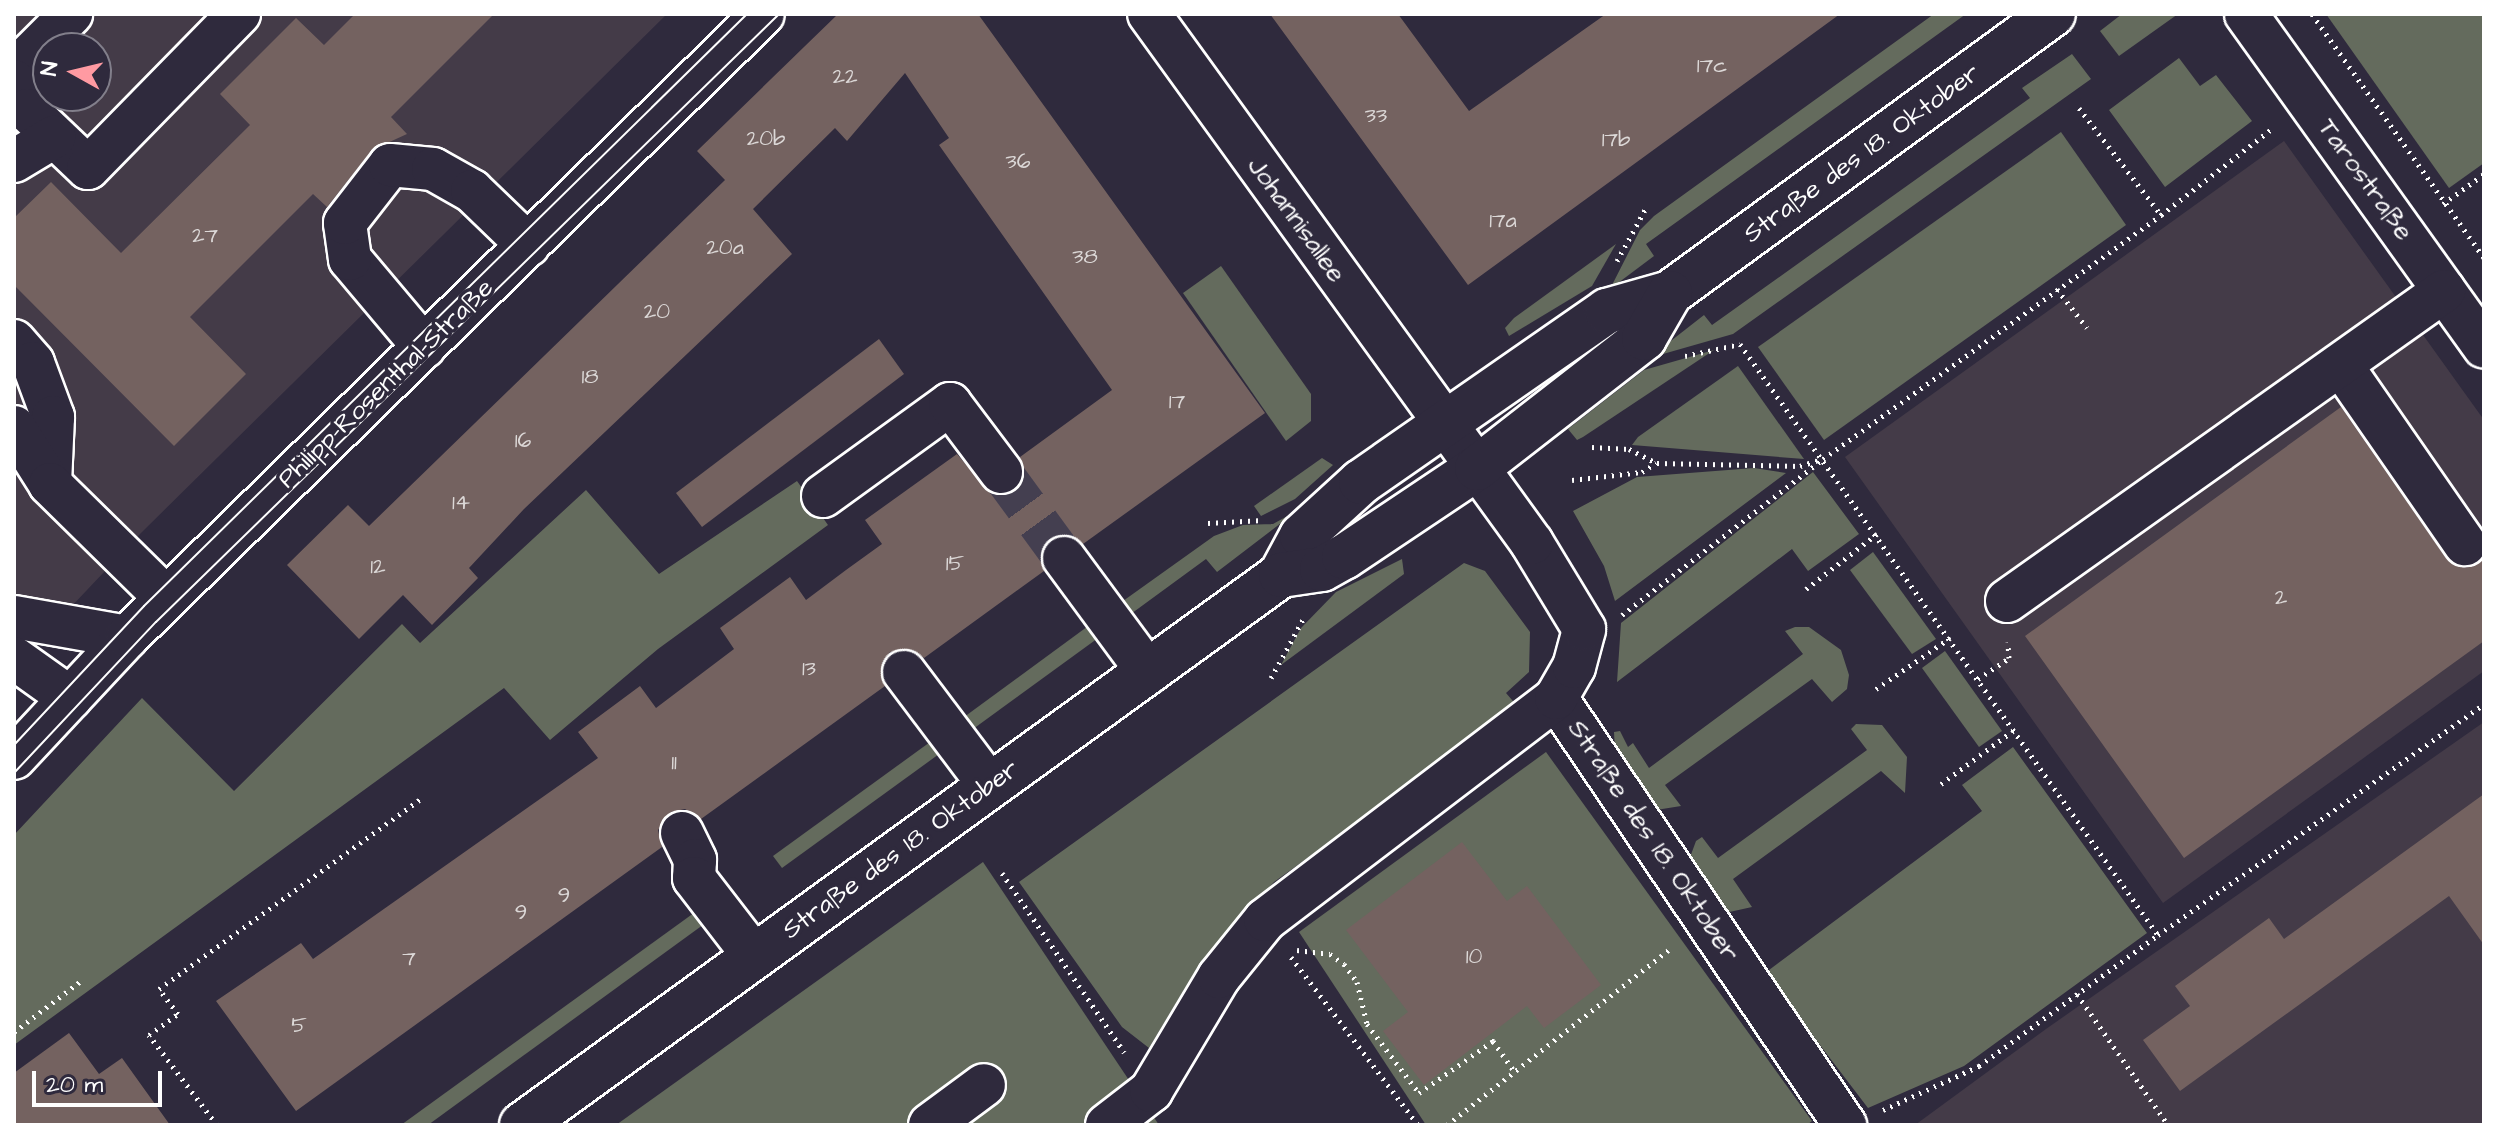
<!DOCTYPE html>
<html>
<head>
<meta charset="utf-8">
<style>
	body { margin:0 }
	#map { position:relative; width:2498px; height:1139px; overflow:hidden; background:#2f2a3d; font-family:"Architects Daughter",sans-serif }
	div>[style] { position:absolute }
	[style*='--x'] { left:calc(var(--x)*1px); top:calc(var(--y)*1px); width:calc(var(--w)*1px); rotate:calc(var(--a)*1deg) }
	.built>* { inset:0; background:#443b48 }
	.green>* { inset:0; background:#646b5d }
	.building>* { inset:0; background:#746260 }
	.minor-tunnel>* { height:42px; margin-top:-21px; transform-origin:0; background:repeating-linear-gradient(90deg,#443f50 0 42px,transparent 0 63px) }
	.path>* { height:5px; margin-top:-2.5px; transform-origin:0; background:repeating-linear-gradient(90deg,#fff 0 2px,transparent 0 8px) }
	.roads { filter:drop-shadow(2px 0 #fff) drop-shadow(-2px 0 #fff) drop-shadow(0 2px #fff) drop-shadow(0 -2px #fff) }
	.minor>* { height:42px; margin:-21px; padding:0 21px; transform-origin:21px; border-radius:21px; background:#2f2a3d }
	.major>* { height:44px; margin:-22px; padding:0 22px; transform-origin:22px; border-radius:22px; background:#2f2a3d }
	.tram>* { height:2px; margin:-1px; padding:0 1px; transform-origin:1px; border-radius:1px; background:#fff }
	span { translate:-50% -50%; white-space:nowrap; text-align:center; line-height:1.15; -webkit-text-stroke:7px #2f2a3d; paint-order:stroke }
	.number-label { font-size:22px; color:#dcd8d7 }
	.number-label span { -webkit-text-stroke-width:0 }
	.street-label { font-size:26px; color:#fff }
	.frame { position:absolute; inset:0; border:16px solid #fff; pointer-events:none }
	.north { position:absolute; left:32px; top:32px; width:80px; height:80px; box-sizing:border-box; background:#2f2a3d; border:2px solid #827f8b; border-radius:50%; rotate:278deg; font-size:22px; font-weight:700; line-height:32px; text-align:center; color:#fff }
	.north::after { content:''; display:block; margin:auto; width:28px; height:36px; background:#ff9aa2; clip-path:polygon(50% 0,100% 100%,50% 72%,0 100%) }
	.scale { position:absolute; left:32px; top:1071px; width:130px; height:36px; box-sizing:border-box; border:4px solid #fff; border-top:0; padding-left:10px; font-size:24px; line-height:28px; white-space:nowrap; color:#fff; -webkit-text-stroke:6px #2f2a3d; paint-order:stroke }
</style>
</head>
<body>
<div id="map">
	<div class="built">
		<div style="clip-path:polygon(evenodd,14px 14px,667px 14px,141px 533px,33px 647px,14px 644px,14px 14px,48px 48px,96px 48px,96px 96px,48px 96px,48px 48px)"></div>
		<div style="clip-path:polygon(2284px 141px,2484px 420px,2484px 671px,2163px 903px,1845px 457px)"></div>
		<div style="clip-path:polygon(2484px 722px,2484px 1125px,1915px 1125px,2046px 1029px)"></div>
	</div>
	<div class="green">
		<div style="clip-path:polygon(1934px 14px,1966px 14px,1646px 244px,1654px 256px,1610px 289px,1640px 230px,1654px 216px)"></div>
		<div style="clip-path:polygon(2122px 14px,2178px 14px,2119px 56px,2100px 31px)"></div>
		<div style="clip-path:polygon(2326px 14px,2484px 14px,2484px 163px,2449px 188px)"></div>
		<div style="clip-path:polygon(2072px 54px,2091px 79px,1733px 334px,1649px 358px,1704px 315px,1712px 325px,2030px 98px,2022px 88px)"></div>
		<div style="clip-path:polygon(2179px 58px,2200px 86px,2216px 75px,2252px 121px,2165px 187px,2109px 110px)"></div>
		<div style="clip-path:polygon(2061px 132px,2126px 225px,1824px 440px,1758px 347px)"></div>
		<div style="clip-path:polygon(1616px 244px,1592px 286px,1509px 336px,1505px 328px,1514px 318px)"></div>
		<div style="clip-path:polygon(1221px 266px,1311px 394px,1311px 421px,1286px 441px,1183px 293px)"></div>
		<div style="clip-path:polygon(1714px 350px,1583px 437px,1577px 440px,1568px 429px,1644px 370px)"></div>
		<div style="clip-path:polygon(1738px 366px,1804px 459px,1632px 445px,1638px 437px)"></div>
		<div style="clip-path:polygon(1322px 458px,1333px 465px,1295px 499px,1261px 516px,1254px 506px)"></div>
		<div style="clip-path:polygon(1754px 468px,1786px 473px,1615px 601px,1604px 566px,1573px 511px,1637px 477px)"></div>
		<div style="clip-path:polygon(1813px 472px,1859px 534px,1808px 571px,1792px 549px,1617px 682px,1621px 623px)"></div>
		<div style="clip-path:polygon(797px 481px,828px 525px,658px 649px,550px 740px,504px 688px,14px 1045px,14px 835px,142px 698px,234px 791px,402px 624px,420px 643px,586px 490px,659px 574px)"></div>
		<div style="clip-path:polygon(1298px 510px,1217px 572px,1206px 559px,1124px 619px,1116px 606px,1214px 536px,1243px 525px,1273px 524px)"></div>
		<div style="clip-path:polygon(1873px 552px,1936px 639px,1912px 654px,1850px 570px)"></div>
		<div style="clip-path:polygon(1402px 559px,1404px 574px,1281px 665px,1301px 628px,1336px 592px)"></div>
		<div style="clip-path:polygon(1464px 563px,1485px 571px,1530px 632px,1529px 672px,1506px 693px,1518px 707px,1274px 882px,1199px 965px,1149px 1048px,1122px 1027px,1019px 882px)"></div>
		<div style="clip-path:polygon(1095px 621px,1105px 633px,969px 732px,960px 720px)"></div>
		<div style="clip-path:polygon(1795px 627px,1809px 627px,1841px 650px,1849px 675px,1847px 689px,1832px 702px,1812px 679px,1665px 785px,1681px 806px,1656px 810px,1615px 752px,1614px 732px,1620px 731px,1628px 747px,1633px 743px,1649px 768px,1803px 654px,1785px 631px)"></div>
		<div style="clip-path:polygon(1945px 651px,2002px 731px,1979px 747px,1922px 668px)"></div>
		<div style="clip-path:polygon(1856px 724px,1882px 725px,1907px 757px,1905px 793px,1881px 771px,1733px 879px,1752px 907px,1725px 913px,1689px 860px,1696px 841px,1702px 837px,1718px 858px,1867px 750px,1851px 729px)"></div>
		<div style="clip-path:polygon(937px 737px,946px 749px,782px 868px,773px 856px)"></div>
		<div style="clip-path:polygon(2013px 747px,2147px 933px,1964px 1066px,1868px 1108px,1765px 973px,1982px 811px,1962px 785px)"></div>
		<div style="clip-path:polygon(1546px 752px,1812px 1121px,1807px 1125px,1426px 1125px,1299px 932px)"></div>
		<div style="clip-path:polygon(983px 862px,1159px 1125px,616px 1125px)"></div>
		<div style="clip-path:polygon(698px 910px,707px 922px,428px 1125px,401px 1125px)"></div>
	</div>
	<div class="building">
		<div style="clip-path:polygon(355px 14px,494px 14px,391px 117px,407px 134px,372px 150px,327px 207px,313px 194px,190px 317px,246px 374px,174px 446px,14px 285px,14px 218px,51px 182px,121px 253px,250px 125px,220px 94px,296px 18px,324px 45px)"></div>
		<div style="clip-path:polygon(838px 14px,978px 14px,1265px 413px,1083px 544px,1073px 536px,1050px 538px,1042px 549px,1044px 571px,924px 658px,913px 650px,890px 652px,882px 663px,885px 686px,701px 819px,685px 809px,671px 812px,658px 830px,662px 847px,296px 1111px,216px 1001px,301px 943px,313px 959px,598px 758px,578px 732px,640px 686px,656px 708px,734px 649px,720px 628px,790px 577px,806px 600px,846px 570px,882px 544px,865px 520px,957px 454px,991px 494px,1015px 492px,1023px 481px,1020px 457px,1112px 390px,939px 145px,949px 138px,905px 73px,847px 141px,835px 128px,753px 209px,792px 254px,524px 509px,469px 568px,478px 578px,432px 625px,403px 595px,359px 639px,287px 565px,348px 505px,369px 526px,725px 180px,697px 151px)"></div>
		<div style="clip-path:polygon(1270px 14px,1398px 14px,1469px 111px,1606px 14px,1840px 14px,1468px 285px)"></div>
		<div style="clip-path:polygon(879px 339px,904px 374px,702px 527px,676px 493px)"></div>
		<div style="clip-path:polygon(2341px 407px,2446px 558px,2466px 568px,2484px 558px,2484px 641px,2184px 858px,2025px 636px)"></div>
		<div style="clip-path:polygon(2484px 794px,2484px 945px,2449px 896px,2180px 1091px,2143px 1040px,2190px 1006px,2175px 986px,2269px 918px,2284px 939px)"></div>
		<div style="clip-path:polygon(1462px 842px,1507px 901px,1527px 886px,1601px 985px,1544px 1028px,1527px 1006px,1424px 1085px,1383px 1031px,1408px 1012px,1346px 930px)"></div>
		<div style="clip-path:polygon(69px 1033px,99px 1074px,122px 1058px,170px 1125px,14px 1125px,14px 1073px)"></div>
	</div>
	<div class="minor-tunnel">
		<div style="--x:1001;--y:472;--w:107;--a:53.8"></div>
	</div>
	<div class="path">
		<div style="--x:2312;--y:14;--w:299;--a:54.8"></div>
		<div style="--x:2079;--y:108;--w:135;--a:52.5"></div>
		<div style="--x:2161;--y:215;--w:143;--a:-37.9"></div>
		<div style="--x:2443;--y:204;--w:51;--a:-36.2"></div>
		<div style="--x:1617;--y:261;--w:63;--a:-61.4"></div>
		<div style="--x:2057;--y:289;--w:49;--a:52.4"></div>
		<div style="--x:1685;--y:356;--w:56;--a:-12.3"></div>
		<div style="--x:1740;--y:344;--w:724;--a:54.73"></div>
		<div style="--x:2158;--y:935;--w:400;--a:-35.3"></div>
		<div style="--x:1592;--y:447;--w:37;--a:3"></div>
		<div style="--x:1629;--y:449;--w:31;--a:27"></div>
		<div style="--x:1657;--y:463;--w:143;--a:1.2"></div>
		<div style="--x:1800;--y:466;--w:19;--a:-18"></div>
		<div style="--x:1572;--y:480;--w:70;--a:-6.5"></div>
		<div style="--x:1642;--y:472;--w:17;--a:-33"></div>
		<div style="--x:1208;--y:523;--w:55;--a:-3.1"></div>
		<div style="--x:1806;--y:589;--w:90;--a:-37.8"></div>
		<div style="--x:1622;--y:615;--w:254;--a:-37.8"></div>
		<div style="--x:1823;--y:459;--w:417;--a:-35.8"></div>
		<div style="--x:1271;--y:678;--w:71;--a:-61.3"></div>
		<div style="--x:1978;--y:679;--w:37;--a:-34"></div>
		<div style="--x:2009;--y:658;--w:16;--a:-94"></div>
		<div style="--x:1876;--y:689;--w:90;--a:-34.6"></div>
		<div style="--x:1941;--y:784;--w:91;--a:-36.5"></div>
		<div style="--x:1002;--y:873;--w:217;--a:55.7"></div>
		<div style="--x:1297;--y:950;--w:33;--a:7"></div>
		<div style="--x:1330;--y:954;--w:17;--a:36"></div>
		<div style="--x:1344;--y:964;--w:22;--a:54"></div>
		<div style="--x:1357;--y:982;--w:43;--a:76.6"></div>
		<div style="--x:1367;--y:1024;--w:86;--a:53"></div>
		<div style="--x:1419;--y:1093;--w:90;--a:-35.1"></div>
		<div style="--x:1493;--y:1041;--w:6;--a:-129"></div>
		<div style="--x:1291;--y:957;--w:211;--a:52.9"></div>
		<div style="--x:2077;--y:994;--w:160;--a:55.2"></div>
		<div style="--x:14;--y:1032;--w:84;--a:-37.3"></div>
		<div style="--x:1493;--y:1041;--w:37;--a:55"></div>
		<div style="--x:1883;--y:1110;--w:106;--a:-24.6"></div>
		<div style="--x:1979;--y:1066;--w:222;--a:-36.2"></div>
		<div style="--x:217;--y:1125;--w:113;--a:-127.1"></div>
		<div style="--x:149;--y:1035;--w:36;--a:-36"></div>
		<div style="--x:178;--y:1014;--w:31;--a:-127"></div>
		<div style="--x:159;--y:989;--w:325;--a:-36"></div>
		<div style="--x:1447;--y:1125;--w:287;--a:-38.3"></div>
	</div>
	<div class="roads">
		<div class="minor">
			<div style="--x:2246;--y:14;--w:409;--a:54.4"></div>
			<div style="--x:14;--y:71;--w:81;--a:-45"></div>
			<div style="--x:14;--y:81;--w:32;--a:66"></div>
			<div style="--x:27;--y:110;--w:84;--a:43.6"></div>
			<div style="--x:88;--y:168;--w:216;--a:-45.6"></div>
			<div style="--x:14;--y:161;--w:47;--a:-31"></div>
			<div style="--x:14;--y:341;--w:29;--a:49"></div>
			<div style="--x:33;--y:363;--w:58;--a:69.7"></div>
			<div style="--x:53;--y:417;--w:67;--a:92.6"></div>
			<div style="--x:424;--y:347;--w:115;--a:-130.1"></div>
			<div style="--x:350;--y:259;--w:36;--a:-98"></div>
			<div style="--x:345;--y:223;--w:73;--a:-52.2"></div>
			<div style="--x:390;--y:165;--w:43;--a:5.3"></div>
			<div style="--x:433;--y:169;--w:45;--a:29.4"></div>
			<div style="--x:472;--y:191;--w:78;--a:44"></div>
			<div style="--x:2341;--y:365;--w:218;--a:55.3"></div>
			<div style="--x:14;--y:427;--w:67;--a:57.7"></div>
			<div style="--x:50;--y:484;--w:163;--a:44.5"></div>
			<div style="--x:823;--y:496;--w:157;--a:-35.9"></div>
			<div style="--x:950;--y:404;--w:85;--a:53.1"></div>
			<div style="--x:1064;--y:558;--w:142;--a:53.6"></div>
			<div style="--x:2007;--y:601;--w:536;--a:-35.35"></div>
			<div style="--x:14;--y:617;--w:115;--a:10"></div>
			<div style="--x:14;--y:658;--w:69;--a:35.5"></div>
			<div style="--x:904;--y:672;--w:143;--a:53"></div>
			<div style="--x:1556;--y:698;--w:516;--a:55.91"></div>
			<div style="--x:14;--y:758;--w:166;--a:-47"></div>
			<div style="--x:127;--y:637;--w:890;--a:-44.41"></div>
			<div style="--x:682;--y:833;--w:30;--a:64"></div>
			<div style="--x:695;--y:860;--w:18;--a:93"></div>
			<div style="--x:694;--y:878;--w:98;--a:52.4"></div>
			<div style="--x:930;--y:1125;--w:67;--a:-36.5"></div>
			<div style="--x:1107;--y:1125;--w:56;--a:-37.7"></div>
			<div style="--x:1151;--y:1091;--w:133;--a:-59.2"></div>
			<div style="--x:1219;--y:977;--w:73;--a:-51.1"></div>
			<div style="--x:1265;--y:920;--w:366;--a:-37.3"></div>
			<div style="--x:1556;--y:698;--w:36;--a:-60"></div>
			<div style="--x:1574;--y:667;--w:39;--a:-75"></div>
			<div style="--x:1584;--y:629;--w:100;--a:-121.2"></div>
			<div style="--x:1532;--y:543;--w:653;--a:-125.9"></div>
		</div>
		<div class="major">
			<div style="--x:1281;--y:575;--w:44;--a:-61.7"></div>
			<div style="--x:1302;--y:536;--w:80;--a:-42.5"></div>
			<div style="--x:1361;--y:482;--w:300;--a:-34.8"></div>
			<div style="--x:1607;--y:311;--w:66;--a:-15.9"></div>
			<div style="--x:1670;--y:293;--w:474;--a:-36.1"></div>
			<div style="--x:522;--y:1125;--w:937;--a:-35.93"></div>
			<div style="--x:1281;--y:575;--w:41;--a:-8.3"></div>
			<div style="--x:1322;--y:569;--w:25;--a:-29"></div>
			<div style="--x:1344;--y:557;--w:160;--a:-33.8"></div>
			<div style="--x:1477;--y:468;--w:212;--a:-37.9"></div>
			<div style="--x:1644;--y:338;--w:52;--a:-60"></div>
		</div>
	</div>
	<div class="tram">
		<div style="--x:14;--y:745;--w:190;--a:-46.9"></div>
		<div style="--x:144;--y:606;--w:845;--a:-44.47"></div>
		<div style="--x:14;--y:773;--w:207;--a:-46.8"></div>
		<div style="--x:156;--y:622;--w:871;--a:-44.3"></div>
	</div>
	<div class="number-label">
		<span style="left:1712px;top:66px">17c</span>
		<span style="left:845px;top:77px">22</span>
		<span style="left:1376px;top:116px">33</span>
		<span style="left:766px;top:139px">20b</span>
		<span style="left:1616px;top:140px">17b</span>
		<span style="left:1018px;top:162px">36</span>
		<span style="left:1503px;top:221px">17a</span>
		<span style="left:205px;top:236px">27</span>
		<span style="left:725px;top:248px">20a</span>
		<span style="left:1085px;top:257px">38</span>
		<span style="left:657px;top:312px">20</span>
		<span style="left:590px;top:377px">18</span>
		<span style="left:1177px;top:402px">17</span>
		<span style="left:523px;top:441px">16</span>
		<span style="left:461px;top:503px">14</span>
		<span style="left:955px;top:564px">15</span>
		<span style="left:378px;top:567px">12</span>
		<span style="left:2281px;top:598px">2</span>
		<span style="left:809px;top:669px">13</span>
		<span style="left:674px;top:763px">11</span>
		<span style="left:564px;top:896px">9</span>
		<span style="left:521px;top:913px">9</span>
		<span style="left:1474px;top:957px">10</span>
		<span style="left:409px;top:959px">7</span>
		<span style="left:299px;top:1026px">5</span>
	</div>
	<div class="street-label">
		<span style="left:1862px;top:154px;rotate:-36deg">Straße des 18. Oktober</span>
		<span style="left:2365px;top:180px;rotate:54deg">Tarostraße</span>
		<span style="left:1296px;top:220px;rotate:54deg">Johannisallee</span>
		<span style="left:386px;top:384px;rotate:-44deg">Philipp-Rosenthal-Straße</span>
		<span style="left:1653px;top:841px;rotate:56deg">Straße des 18. Oktober</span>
		<span style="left:901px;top:850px;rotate:-36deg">Straße des 18. Oktober</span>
	</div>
	<div class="frame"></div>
	<div class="north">N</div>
	<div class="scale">20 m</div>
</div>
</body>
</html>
